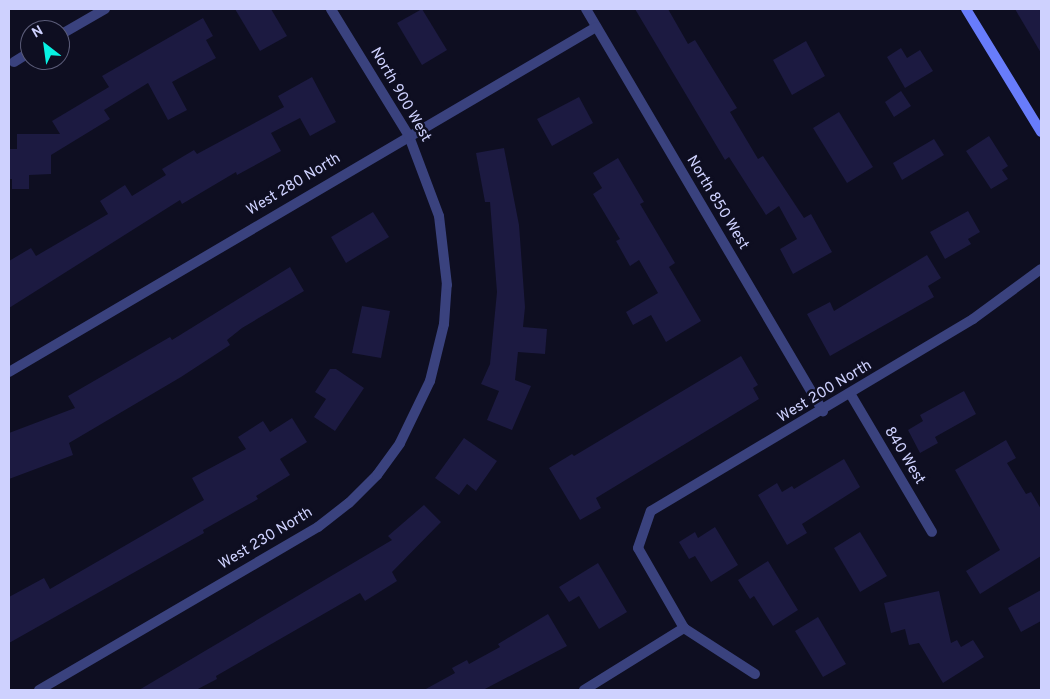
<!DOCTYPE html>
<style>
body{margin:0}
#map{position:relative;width:1050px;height:699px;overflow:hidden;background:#0e0e21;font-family:Overpass,sans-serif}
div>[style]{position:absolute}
.building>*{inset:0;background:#1c1a41}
.street>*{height:10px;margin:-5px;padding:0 5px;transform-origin:5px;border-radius:5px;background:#3a427e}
.secondary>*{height:10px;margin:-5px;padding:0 5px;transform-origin:5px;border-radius:5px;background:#687cfb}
span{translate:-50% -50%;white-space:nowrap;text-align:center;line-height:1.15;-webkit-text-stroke:5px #0e0e21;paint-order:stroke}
.street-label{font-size:15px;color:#ced1fe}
.frame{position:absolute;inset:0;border:10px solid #ced1fe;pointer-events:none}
.north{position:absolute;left:20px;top:20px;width:50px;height:50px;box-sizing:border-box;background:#0e0e21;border:1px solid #5b5c79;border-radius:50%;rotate:330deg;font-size:14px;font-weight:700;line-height:20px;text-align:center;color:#ced1fe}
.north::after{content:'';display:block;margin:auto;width:18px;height:22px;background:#07f2e3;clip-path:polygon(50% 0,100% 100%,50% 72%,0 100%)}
</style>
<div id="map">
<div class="building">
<div style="clip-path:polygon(235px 9px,271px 9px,287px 36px,260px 51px)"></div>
<div style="clip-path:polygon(422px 9px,447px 50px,422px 65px,397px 23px)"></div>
<div style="clip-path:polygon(635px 9px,668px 9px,688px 44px,695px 40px,737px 108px,730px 112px,758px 159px,763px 156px,804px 218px,811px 214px,832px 252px,793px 274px,780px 249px,797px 239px,779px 206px,766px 215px,729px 157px,725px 160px)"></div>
<div style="clip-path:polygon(1015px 9px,1041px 9px,1041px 53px)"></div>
<div style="clip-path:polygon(203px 18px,213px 36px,206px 40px,216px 58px,172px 82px,187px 110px,168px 120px,148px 83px,104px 110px,110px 119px,51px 155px,51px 174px,29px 175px,29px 189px,12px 189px,12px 179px,9px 179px,9px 149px,17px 149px,17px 134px,60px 134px,52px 121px,109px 87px,102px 76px)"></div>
<div style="clip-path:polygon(806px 41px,825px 76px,792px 95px,773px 60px)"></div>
<div style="clip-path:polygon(901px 48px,907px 58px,920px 50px,933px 71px,905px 88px,887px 57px)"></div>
<div style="clip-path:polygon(312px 77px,336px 122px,310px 136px,300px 118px,271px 133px,281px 151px,237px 175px,236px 172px,182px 204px,180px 200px,9px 308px,9px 261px,31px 248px,36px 256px,108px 214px,100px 201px,125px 185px,132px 196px,166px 175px,162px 169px,194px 150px,197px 154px,284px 107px,278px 96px)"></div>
<div style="clip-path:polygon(901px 91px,911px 106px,894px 117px,885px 102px)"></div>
<div style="clip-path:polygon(579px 97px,593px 123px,552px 146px,537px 119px)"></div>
<div style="clip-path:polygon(839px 112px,873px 167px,847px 183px,813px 128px)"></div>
<div style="clip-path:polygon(989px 136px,1008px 166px,1002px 170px,1008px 179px,991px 189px,966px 151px)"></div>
<div style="clip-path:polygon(934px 139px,944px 155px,902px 180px,893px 163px)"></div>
<div style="clip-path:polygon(504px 148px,519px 225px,525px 307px,523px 327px,547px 329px,545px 354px,518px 352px,515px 380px,531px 386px,512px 430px,487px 420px,499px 391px,481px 384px,490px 364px,497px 292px,490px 202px,485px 202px,476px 153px)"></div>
<div style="clip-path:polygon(618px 158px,644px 202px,640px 204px,675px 263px,669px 267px,701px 321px,666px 342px,651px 315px,633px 325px,626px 312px,658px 293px,639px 260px,630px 266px,616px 241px,620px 239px,593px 194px,602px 188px,593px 173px)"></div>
<div style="clip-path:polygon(968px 211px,980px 232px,968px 239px,971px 244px,945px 259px,930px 232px)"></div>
<div style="clip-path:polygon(373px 212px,389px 237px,346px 263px,331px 237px)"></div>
<div style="clip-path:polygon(927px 255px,941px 278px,928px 286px,934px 297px,830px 356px,807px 314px,830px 302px,834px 311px)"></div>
<div style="clip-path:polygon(290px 267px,304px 291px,242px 328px,227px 340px,230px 345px,181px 377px,69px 443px,73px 455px,9px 479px,9px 433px,75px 408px,68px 396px,170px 337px,172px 340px)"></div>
<div style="clip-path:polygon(362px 306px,390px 311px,381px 358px,352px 353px)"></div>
<div style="clip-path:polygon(741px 356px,758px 385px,753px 388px,759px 399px,596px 498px,601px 508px,580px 520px,549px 468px,572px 454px,574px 456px)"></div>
<div style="clip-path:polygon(330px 369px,336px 369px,364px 388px,335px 431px,314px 417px,326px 399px,315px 392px)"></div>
<div style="clip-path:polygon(964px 391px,976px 414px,935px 437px,938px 443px,920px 453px,908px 430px,923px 421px,920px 415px)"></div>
<div style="clip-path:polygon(292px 418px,307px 442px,280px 459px,290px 475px,256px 496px,258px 499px,203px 530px,204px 533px,9px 643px,9px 597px,44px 578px,50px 589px,204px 500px,192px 478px,246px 449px,238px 437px,263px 421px,270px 432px)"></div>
<div style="clip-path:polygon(464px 438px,497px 461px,476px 491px,467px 484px,459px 495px,435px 478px)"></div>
<div style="clip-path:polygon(1006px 440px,1016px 458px,1007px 463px,1026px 494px,1031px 492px,1041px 509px,1041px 556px,980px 594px,966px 571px,1000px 550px,955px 470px)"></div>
<div style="clip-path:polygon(844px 459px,860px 487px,802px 524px,807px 533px,787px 545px,758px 495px,777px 483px,782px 492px,792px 486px,794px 489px)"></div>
<div style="clip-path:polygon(424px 505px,441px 522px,392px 572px,397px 581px,365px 601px,360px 593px,216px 676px,217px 679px,196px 690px,139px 690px,392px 540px,388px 536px)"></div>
<div style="clip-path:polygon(715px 527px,738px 565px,711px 582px,695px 556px,689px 559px,679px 542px,695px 532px,698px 538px)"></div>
<div style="clip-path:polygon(860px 532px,887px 576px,860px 592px,834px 548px)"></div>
<div style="clip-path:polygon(768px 561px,798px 610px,773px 626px,754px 596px,750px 599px,738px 580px)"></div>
<div style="clip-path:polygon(598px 563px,627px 612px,599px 629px,579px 596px,569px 602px,559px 587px)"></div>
<div style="clip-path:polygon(1041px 590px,1041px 621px,1021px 632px,1008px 608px)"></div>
<div style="clip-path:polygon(939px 591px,951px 643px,957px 640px,961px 647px,973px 640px,984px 657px,943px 683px,919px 643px,909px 645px,905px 629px,891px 633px,884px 603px)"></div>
<div style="clip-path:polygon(548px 614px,567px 646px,483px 690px,424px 690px,455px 673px,452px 668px,467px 660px,469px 664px,500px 647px,498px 644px)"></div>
<div style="clip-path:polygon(818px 617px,846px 664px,823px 677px,795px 631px)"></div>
</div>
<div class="street">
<div style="left:586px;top:9px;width:467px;rotate:59.5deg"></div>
<div style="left:60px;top:35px;width:52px;rotate:-30deg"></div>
<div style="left:14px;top:62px;width:19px;rotate:-32deg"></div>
<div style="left:9px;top:372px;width:681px;rotate:-30.44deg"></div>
<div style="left:851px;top:395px;width:159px;rotate:59.4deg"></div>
<div style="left:755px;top:674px;width:85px;rotate:-147.1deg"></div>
<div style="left:684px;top:628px;width:92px;rotate:-119.9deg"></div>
<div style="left:638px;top:548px;width:39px;rotate:-71deg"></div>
<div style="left:651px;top:511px;width:375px;rotate:-30.8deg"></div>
<div style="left:973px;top:319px;width:84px;rotate:-36.3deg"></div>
<div style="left:39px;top:690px;width:323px;rotate:-30.3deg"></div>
<div style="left:318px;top:527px;width:39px;rotate:-38deg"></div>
<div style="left:349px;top:503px;width:40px;rotate:-45deg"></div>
<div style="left:377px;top:475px;width:39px;rotate:-54deg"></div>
<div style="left:400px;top:443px;width:69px;rotate:-64.2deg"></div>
<div style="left:430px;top:381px;width:59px;rotate:-76.2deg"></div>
<div style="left:444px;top:324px;width:39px;rotate:-86deg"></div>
<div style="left:447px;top:285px;width:69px;rotate:-96.6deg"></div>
<div style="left:439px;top:216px;width:85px;rotate:-110.6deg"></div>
<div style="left:409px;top:136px;width:149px;rotate:-121.6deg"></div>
<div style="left:584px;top:690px;width:118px;rotate:-31.8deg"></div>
</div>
<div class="secondary">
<div style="left:966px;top:9px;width:144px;rotate:58.6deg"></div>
</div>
<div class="street-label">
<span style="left:400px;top:95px;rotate:60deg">North 900 West</span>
<span style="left:294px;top:185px;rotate:-31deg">West 280 North</span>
<span style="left:717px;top:203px;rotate:59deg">North 850 West</span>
<span style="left:825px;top:392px;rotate:-31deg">West 200 North</span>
<span style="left:904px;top:456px;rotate:59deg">840 West</span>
<span style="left:266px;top:539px;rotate:-31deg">West 230 North</span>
</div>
<div class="frame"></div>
<div class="north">N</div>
</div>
